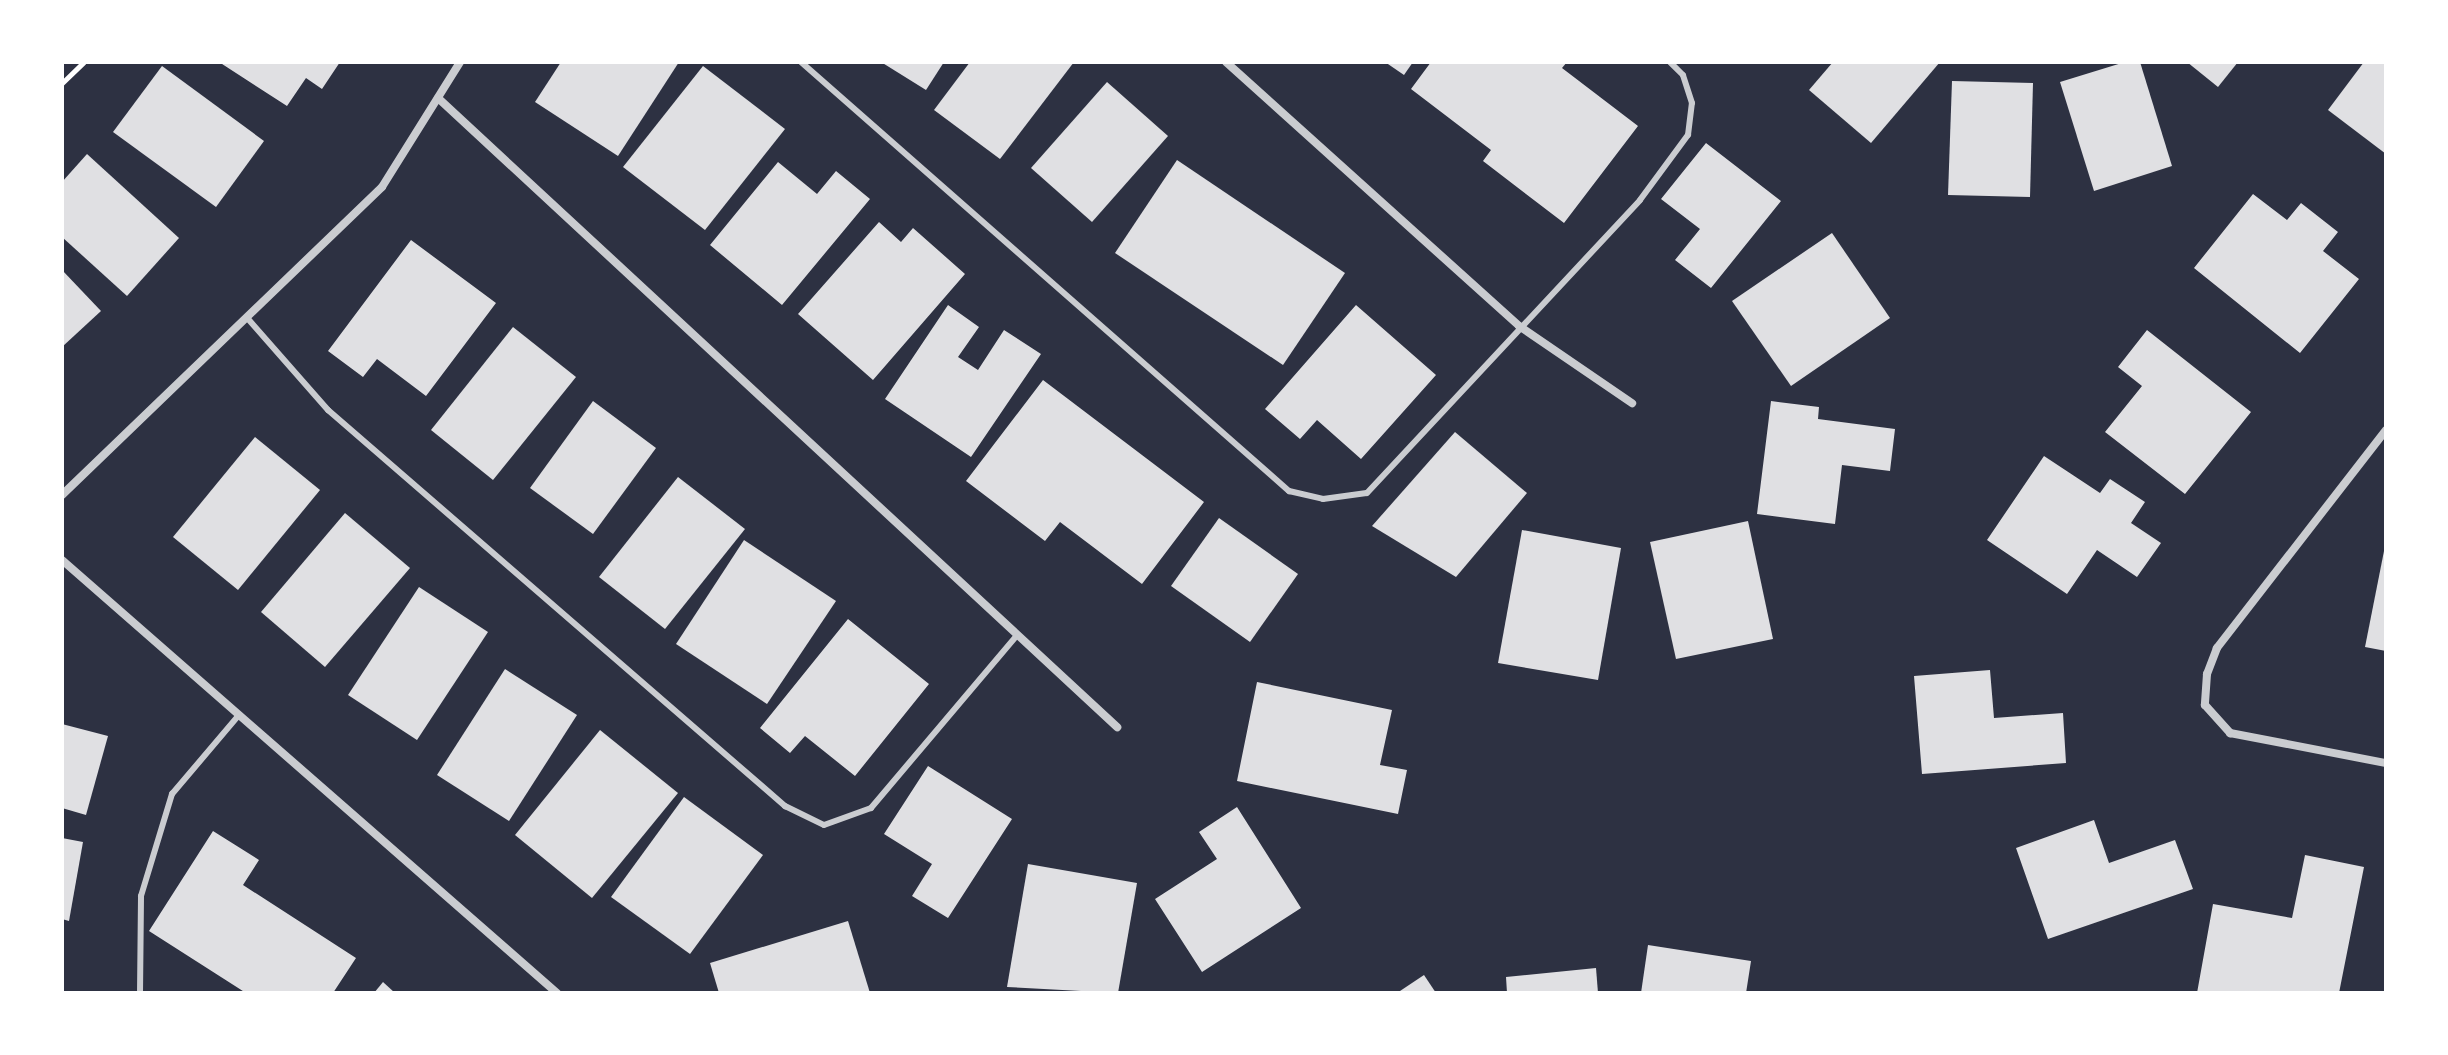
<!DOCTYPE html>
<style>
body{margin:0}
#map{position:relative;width:2448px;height:1055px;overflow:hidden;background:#2d3142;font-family:Spectral,serif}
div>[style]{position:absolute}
.building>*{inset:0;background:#e0e0e3}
.path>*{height:5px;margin:-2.5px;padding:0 2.5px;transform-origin:2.5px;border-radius:2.5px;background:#fff}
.service>*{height:6px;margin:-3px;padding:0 3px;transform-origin:3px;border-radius:3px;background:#caccd0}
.minor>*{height:8px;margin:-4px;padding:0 4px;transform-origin:4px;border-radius:4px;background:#caccd0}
span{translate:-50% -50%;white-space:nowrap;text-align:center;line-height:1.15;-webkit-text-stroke:7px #fff;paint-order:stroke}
.frame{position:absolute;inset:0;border:64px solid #fff;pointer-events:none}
</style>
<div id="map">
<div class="building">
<div style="clip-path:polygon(219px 62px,340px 62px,322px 89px,306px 78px,287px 106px)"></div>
<div style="clip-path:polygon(561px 62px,679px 62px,618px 156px,535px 102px)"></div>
<div style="clip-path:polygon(881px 62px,944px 62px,926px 90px)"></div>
<div style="clip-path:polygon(970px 62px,1074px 62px,1000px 159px,934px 110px)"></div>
<div style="clip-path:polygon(1385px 62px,1413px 62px,1404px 75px)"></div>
<div style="clip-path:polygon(1431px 62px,1567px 62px,1562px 68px,1638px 126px,1564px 223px,1483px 161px,1491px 150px,1411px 89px)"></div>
<div style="clip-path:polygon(1833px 62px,1940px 62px,1871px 143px,1809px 90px)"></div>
<div style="clip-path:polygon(2125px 62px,2140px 62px,2172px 166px,2094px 191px,2060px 82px)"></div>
<div style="clip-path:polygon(2187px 62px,2238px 62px,2218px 87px)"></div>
<div style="clip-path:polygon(2364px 62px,2386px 62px,2386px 154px,2328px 110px)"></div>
<div style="clip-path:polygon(162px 66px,264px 141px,216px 207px,113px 132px)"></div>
<div style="clip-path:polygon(703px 66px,785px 129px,705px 230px,623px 167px)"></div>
<div style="clip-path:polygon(1952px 81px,2033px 83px,2030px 197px,1948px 195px)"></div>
<div style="clip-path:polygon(1107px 82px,1168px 136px,1092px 222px,1031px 168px)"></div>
<div style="clip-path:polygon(1706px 143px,1781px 201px,1711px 288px,1675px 260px,1700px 229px,1661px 199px)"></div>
<div style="clip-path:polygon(87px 154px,179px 238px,127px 296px,62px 237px,62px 182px)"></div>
<div style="clip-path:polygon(1177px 160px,1345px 273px,1283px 365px,1115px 253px)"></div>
<div style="clip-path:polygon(778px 162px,817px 194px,836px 171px,870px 199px,782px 305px,710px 245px)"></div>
<div style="clip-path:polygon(2253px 194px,2287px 220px,2301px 203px,2338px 232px,2323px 251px,2359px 279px,2300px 353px,2194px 268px)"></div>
<div style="clip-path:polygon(879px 222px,901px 242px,913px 228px,965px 274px,873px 380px,798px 314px)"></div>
<div style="clip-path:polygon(1832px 233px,1890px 318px,1791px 386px,1732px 301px)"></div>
<div style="clip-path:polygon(411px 240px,496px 303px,426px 396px,377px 359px,363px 377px,328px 351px)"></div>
<div style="clip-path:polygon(62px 270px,101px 311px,62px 347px)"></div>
<div style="clip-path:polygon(948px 305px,979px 327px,958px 357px,978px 370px,1004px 330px,1041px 354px,971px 457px,885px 399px)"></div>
<div style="clip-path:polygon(1356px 305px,1436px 375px,1361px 459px,1317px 420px,1300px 439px,1265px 409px)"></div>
<div style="clip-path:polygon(513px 327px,576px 377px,493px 480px,431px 430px)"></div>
<div style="clip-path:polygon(2147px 330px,2251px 412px,2185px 494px,2105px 432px,2142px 386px,2118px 367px)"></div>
<div style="clip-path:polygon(1043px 380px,1204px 502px,1142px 584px,1060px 522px,1045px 541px,966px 481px)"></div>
<div style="clip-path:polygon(593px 401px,656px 448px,593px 534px,530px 488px)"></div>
<div style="clip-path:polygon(1771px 401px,1819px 407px,1818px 419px,1895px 429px,1890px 471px,1842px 465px,1835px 524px,1757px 514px)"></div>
<div style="clip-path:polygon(1455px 432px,1527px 493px,1456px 577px,1372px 526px)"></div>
<div style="clip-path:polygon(255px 437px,320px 490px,238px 590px,173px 537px)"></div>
<div style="clip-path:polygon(2044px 456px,2100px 493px,2110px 479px,2145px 502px,2131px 523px,2161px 543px,2137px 577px,2097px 550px,2067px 594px,1987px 540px)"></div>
<div style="clip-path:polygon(678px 477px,745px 529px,665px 629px,599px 577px)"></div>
<div style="clip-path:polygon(345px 513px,410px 568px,325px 667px,261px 612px)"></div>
<div style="clip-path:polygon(1219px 518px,1298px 574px,1250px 642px,1171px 586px)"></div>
<div style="clip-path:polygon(1748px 521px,1773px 639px,1676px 659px,1650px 542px)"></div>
<div style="clip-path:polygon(1522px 530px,1621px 548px,1598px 680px,1498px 663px)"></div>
<div style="clip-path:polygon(744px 540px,836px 601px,767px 704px,676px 644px)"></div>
<div style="clip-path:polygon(2385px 546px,2386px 546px,2386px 651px,2365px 647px)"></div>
<div style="clip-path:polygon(419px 587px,488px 632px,417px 740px,348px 695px)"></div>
<div style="clip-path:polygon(848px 619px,929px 684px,855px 776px,805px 736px,790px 753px,760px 728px)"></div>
<div style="clip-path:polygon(505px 669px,577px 715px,509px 821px,437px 775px)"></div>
<div style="clip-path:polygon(1990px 670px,1994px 718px,2063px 713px,2066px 763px,1922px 774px,1914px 676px)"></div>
<div style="clip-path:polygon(1257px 682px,1392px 710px,1380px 765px,1407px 770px,1398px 814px,1237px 781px)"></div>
<div style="clip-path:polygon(62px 724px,108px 736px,86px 815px,62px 808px)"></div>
<div style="clip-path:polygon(600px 730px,678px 793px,592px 898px,515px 835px)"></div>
<div style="clip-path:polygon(928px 766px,1012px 819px,948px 918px,912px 896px,932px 864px,884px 834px)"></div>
<div style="clip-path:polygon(684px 797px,763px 855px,690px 954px,611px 897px)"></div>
<div style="clip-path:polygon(1237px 807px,1301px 908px,1202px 972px,1155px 899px,1217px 859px,1199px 832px)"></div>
<div style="clip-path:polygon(2094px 820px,2109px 863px,2175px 840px,2193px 889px,2048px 939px,2016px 848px)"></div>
<div style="clip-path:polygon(213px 831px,259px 860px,243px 885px,356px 958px,333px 993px,246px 993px,149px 931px)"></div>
<div style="clip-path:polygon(62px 838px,83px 842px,69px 921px,62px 919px)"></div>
<div style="clip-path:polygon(2305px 855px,2364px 867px,2339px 993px,2197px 993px,2213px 904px,2292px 918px)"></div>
<div style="clip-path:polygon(1028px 864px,1137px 883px,1118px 993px,1007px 987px)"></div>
<div style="clip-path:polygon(848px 921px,870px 993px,719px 993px,710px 963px)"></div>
<div style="clip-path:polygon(1648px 945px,1751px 961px,1746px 993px,1641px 993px)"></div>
<div style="clip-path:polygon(1596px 968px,1598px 993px,1507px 993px,1506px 977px)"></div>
<div style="clip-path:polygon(1424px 975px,1436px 993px,1397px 993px)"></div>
<div style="clip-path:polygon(383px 982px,395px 993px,374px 993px)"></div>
</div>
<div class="path">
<div style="left:62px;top:83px;width:30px;rotate:-44deg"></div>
</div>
<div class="service">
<div style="left:801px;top:62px;width:650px;rotate:41.32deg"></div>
<div style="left:1289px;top:491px;width:35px;rotate:13deg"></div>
<div style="left:1323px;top:499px;width:44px;rotate:-7.8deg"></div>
<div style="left:1367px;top:493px;width:400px;rotate:-47deg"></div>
<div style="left:1640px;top:200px;width:81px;rotate:-53.6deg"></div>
<div style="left:1688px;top:135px;width:32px;rotate:-83deg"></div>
<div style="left:1692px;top:103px;width:29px;rotate:-108deg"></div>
<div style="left:1683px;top:75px;width:18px;rotate:-135deg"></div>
<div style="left:249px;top:320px;width:120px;rotate:48.7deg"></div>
<div style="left:328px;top:410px;width:605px;rotate:40.91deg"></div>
<div style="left:785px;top:806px;width:43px;rotate:26deg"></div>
<div style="left:824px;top:825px;width:50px;rotate:-19.9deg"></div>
<div style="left:871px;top:808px;width:226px;rotate:-49.8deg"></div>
<div style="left:140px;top:993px;width:97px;rotate:-89.4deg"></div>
<div style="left:141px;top:896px;width:107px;rotate:-73.1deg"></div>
<div style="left:172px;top:794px;width:104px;rotate:-49.7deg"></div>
</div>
<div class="minor">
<div style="left:1226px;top:62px;width:394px;rotate:42deg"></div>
<div style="left:1519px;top:326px;width:137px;rotate:34.3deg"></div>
<div style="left:438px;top:98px;width:926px;rotate:42.81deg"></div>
<div style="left:2386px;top:430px;width:276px;rotate:127.8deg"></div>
<div style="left:2217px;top:648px;width:28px;rotate:111deg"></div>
<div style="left:2207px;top:674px;width:31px;rotate:94deg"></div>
<div style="left:2205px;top:705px;width:38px;rotate:48deg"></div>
<div style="left:2230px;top:733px;width:159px;rotate:10.9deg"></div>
<div style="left:62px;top:495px;width:444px;rotate:-43.9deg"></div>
<div style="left:382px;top:187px;width:147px;rotate:-58deg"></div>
<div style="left:62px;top:560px;width:658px;rotate:41.18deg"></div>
</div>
<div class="frame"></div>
</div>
